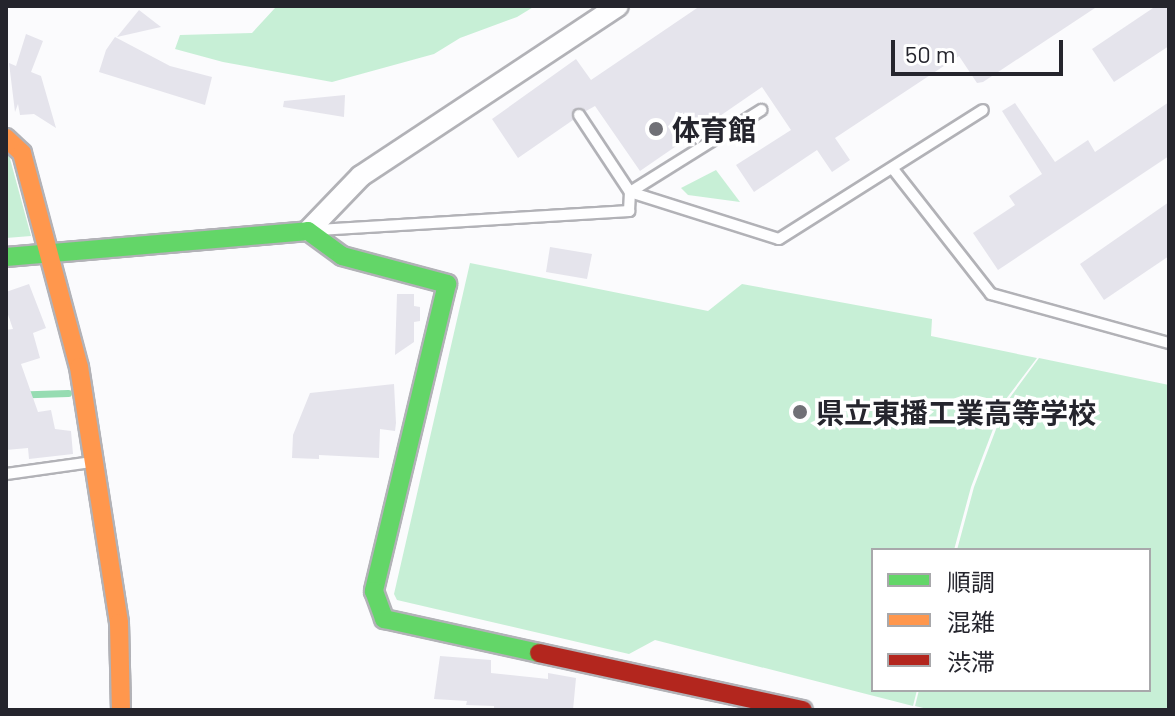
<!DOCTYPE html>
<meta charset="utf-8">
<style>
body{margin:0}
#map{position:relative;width:1175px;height:716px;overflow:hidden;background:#fbfbfd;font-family:Barlow,"Noto Sans JP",sans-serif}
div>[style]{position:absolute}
.green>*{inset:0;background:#c7efd6}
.stream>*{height:7px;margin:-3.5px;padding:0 3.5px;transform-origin:3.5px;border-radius:3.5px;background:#96dcb2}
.building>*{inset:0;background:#e5e4ec}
.roads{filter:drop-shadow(2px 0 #b2b2b7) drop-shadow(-2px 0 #b2b2b7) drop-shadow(0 2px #b2b2b7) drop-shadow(0 -2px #b2b2b7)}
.lane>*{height:10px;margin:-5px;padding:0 5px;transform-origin:5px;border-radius:5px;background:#fefeff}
.street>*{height:20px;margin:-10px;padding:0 10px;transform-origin:10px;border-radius:10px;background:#fefeff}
.fast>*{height:18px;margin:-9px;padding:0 9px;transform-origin:9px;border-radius:9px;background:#63d668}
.slow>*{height:18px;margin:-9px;padding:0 9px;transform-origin:9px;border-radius:9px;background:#ff974d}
.jam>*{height:18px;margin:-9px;padding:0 9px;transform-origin:9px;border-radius:9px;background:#b3261e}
.dots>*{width:22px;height:22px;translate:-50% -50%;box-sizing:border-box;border:4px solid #fff;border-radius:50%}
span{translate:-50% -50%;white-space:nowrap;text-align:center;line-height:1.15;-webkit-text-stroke:7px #fff;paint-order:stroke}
.poi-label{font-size:28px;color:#25252d;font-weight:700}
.left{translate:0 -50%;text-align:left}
.frame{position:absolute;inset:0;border:8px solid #25252d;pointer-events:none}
.legend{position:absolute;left:871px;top:548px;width:280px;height:144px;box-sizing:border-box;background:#fff;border:2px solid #a8a8ab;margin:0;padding:10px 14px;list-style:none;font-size:24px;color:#25252d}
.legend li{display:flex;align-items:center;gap:16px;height:40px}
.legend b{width:40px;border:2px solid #a8a8ab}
.scale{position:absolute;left:891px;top:40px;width:172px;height:36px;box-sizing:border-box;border:4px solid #25252d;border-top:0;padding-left:10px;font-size:24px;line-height:28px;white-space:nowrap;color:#25252d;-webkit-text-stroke:6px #fff;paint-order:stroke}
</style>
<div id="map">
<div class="green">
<div style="clip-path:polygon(287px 6px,535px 6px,517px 17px,460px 38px,434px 54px,332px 82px,223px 62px,175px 49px,180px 35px,252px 33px,275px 8px)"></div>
<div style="clip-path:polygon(6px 144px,31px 236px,6px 238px)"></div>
<div style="clip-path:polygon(716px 170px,740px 202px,688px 195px,681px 188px)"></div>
<div style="clip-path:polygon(470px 263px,708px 311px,742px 284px,932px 319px,931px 336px,1037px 358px,1003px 403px,971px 487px,954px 550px,873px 550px,873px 690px,917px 690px,913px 706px,655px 640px,629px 654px,397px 600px,394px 594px)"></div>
<div style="clip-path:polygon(1039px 358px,1169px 385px,1169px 710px,932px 710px,915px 706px,919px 690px,1149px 690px,1149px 550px,957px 550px,974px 487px,1006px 403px)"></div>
</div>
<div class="stream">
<div style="left:6px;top:395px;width:62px;rotate:-1.8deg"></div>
</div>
<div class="building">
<div style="clip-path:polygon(700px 6px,1098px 6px,983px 82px,977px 83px,959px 56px,835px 138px,850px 160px,832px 172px,817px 150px,754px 192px,736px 165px,791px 130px,762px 87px,640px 171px,595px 106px,586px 111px,582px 108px,574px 109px,573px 120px,518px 158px,492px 119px,576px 59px,591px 80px)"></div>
<div style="clip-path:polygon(1156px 6px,1169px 6px,1169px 46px,1114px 82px,1092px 49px)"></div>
<div style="clip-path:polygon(139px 10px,161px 27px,117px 37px)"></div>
<div style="clip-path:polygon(26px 34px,43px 41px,31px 72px,41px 76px,56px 128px,34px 114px,20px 115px,18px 104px,15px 112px,9px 63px,16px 66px)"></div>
<div style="clip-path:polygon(115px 37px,170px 66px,212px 77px,205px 105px,99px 72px,106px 50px)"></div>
<div style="clip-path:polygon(345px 95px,344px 117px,283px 107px,284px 101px)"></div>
<div style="clip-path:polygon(1169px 102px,1169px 156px,998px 270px,973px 233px,1015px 205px,1009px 196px,1042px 174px,1002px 111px,1015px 103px,1055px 162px,1088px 140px,1095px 152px)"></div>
<div style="clip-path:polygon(1169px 202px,1169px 256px,1104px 300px,1080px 264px)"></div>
<div style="clip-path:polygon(550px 247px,592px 254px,587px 279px,546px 272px)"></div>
<div style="clip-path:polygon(29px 284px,46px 328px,33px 333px,40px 358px,21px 364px,38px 412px,51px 410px,55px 429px,71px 431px,73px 454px,29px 459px,28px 448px,6px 450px,6px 330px,13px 329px,6px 309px,6px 292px)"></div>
<div style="clip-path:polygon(397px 294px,414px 294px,414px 306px,420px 307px,420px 321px,414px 322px,414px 342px,395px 355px)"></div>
<div style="clip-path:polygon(394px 384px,396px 423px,395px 431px,380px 429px,379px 458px,319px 455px,319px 459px,292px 458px,293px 435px,310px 393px)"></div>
<div style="clip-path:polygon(440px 656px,491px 660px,491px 673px,548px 679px,548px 673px,576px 678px,573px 710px,494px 710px,494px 706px,466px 705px,467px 701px,434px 699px)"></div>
</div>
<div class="roads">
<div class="lane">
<div style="left:579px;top:115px;width:92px;rotate:56.5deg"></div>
<div style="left:630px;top:192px;width:156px;rotate:17.5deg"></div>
<div style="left:779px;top:239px;width:241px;rotate:-32.3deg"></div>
<div style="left:893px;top:169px;width:159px;rotate:51.9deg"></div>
<div style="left:991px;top:294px;width:185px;rotate:15.4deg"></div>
<div style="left:318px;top:230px;width:312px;rotate:-3.5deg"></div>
<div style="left:629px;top:211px;width:19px;rotate:-87deg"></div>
<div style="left:630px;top:192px;width:155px;rotate:-32deg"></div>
<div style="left:6px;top:474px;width:86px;rotate:-8deg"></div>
</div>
<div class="street">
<div style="left:308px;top:231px;width:76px;rotate:-46.1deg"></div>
<div style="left:361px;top:176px;width:308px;rotate:-33.5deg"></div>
</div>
<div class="fast">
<div style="left:6px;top:257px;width:303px;rotate:-4.9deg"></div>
<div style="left:308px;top:231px;width:42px;rotate:36.3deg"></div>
<div style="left:342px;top:256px;width:109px;rotate:14.9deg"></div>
<div style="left:447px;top:284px;width:316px;rotate:103.4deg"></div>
<div style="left:374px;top:591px;width:30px;rotate:70deg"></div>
<div style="left:384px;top:619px;width:159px;rotate:12.4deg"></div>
</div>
<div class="slow">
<div style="left:6px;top:138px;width:22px;rotate:43deg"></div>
<div style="left:22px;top:153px;width:221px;rotate:75.1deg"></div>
<div style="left:79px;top:367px;width:259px;rotate:81.1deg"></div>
<div style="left:119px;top:623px;width:87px;rotate:88.7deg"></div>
</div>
<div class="jam">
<div style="left:539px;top:653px;width:270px;rotate:12.2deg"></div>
</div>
</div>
<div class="dots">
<div style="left:656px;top:129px;background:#707076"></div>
<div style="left:800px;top:412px;background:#707076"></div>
</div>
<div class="poi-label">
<span class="left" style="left:672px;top:129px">体育館</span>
<span class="left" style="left:816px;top:412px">県立東播工業高等学校</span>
</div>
<div class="frame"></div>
<ul class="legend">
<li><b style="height:10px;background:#63d668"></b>順調</li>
<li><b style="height:10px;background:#ff974d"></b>混雑</li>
<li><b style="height:10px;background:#b3261e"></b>渋滞</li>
</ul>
<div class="scale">50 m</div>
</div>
